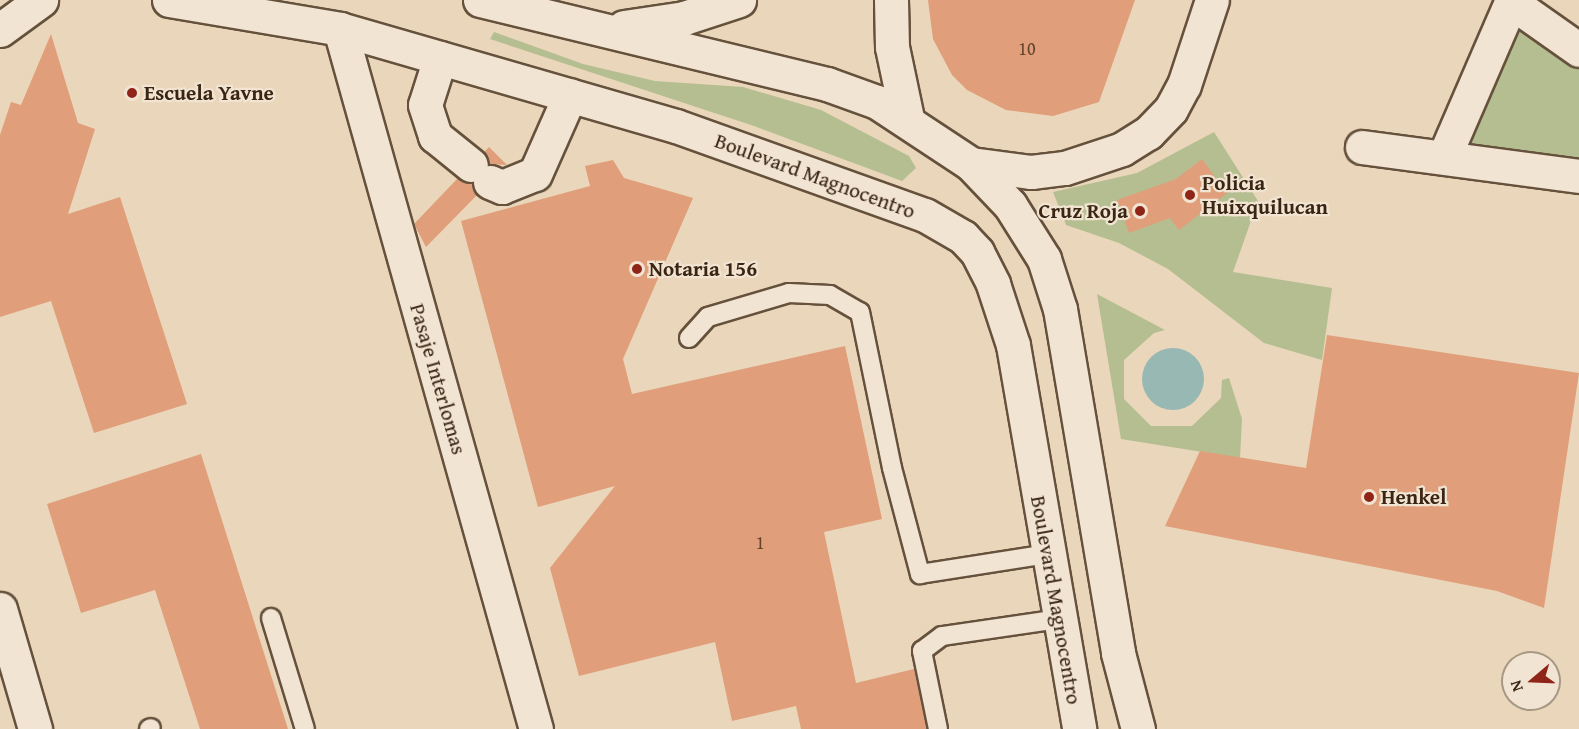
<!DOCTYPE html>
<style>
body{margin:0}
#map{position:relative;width:1579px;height:729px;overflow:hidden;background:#ead6ba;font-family:"Gentium Book Plus",serif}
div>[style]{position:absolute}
.green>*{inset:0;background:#b5be91}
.water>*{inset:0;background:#98b9b3}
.round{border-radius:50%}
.building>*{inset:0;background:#e09e7a}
.roads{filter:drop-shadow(2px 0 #65513c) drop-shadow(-2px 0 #65513c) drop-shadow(0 2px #65513c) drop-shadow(0 -2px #65513c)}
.lane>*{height:18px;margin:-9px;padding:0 9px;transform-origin:9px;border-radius:9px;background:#f1e4d2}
.street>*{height:33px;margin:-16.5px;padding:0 16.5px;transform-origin:16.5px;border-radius:16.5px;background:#f1e4d2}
.secondary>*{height:33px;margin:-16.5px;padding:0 16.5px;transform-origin:16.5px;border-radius:16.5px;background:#f1e4d2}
.dots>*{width:16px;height:16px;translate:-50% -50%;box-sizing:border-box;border:3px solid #f1e4d2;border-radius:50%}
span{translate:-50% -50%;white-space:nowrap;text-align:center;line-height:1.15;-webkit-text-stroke:4.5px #f1e4d2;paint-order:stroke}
.number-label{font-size:18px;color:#63432c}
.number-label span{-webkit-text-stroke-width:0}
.poi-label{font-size:21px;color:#392512;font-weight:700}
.left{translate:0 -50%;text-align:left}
.right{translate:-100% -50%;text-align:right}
.street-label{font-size:21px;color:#392512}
.north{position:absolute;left:1501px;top:651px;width:60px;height:60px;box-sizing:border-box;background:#f1e4d2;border:2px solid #a79885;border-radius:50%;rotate:251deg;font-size:16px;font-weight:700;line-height:24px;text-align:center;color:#392512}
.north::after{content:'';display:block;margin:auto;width:21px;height:27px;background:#8f2418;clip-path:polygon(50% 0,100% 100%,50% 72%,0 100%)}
</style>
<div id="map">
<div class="green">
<div style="clip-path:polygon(1511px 3px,1579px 51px,1579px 176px,1444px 156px)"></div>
<div style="clip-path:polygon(494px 32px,583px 64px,655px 81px,743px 87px,821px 110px,909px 156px,916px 168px,902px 181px,754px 126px,490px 39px)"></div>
<div style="clip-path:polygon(1214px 132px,1258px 201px,1233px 272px,1332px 288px,1322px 360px,1264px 343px,1168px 269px,1119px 243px,1066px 225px,1053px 192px,1137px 173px)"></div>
<div style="clip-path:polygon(1097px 294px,1165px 330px,1154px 333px,1124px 360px,1124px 399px,1151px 426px,1192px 426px,1221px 398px,1222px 380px,1229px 378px,1242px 419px,1240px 458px,1121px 439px)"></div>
</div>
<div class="water">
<div class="round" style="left:1142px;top:348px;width:62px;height:62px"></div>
</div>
<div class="building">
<div style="clip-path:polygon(928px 0,1135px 0,1099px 102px,1053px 116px,1006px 110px,967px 90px,952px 75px,933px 39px)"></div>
<div style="clip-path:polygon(51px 34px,78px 123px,95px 129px,68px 214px,120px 197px,187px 404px,94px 433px,51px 301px,0 317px,0 135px,11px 102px,21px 105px)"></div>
<div style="clip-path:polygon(489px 147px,507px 165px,506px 165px,489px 164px,484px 152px)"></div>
<div style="clip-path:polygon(1202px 159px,1227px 193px,1179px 230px,1170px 218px,1129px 233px,1117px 200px,1176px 179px)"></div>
<div style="clip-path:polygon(613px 160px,624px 178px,693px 198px,623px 359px,632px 394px,845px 346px,882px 519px,824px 532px,856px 683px,914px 669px,927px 729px,801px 729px,796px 706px,732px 721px,715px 642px,579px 676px,550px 568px,615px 486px,538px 507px,461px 221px,590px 186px,585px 166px)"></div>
<div style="clip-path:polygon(458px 178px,471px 183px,477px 195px,426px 247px,414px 224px)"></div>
<div style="clip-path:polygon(1327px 335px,1579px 373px,1544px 608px,1497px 591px,1165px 526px,1200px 451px,1306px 468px)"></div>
<div style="clip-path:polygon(201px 454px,245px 593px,288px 729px,200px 729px,155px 590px,81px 613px,47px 504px)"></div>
</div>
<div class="roads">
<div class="lane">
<div style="left:689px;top:338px;width:28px;rotate:-48deg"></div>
<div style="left:708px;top:317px;width:84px;rotate:-16.5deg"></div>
<div style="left:789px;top:293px;width:41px;rotate:2.8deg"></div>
<div style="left:830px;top:295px;width:34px;rotate:30deg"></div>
<div style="left:860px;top:312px;width:159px;rotate:78.4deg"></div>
<div style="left:892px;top:468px;width:110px;rotate:75.2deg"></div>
<div style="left:920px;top:574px;width:129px;rotate:-8.9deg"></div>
<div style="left:271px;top:618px;width:116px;rotate:73deg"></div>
<div style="left:149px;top:729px;width:2px;rotate:-27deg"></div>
<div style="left:938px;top:729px;width:80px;rotate:-101.6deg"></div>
<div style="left:922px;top:651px;width:25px;rotate:-37deg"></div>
<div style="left:942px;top:636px;width:117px;rotate:-8.3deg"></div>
</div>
<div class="street">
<div style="left:1511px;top:2px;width:83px;rotate:35.2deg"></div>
<div style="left:340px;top:29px;width:727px;rotate:74.36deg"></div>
<div style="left:440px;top:58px;width:49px;rotate:107.7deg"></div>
<div style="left:425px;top:105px;width:33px;rotate:72deg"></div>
<div style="left:435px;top:136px;width:46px;rotate:38.9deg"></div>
<div style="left:1362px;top:147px;width:219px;rotate:7.6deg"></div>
<div style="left:1444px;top:157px;width:171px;rotate:-66.6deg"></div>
<div style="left:971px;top:164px;width:61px;rotate:7.6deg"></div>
<div style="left:1031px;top:172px;width:34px;rotate:-7deg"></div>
<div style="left:1065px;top:168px;width:60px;rotate:-18.4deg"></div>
<div style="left:1122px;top:149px;width:31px;rotate:-32deg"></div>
<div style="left:1148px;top:133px;width:33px;rotate:-46deg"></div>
<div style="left:1171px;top:109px;width:27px;rotate:-62deg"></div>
<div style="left:1184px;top:85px;width:89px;rotate:-71.8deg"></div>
<div style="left:490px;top:182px;width:13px;rotate:23deg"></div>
<div style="left:502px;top:187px;width:35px;rotate:-22deg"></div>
<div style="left:535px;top:174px;width:86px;rotate:-66.1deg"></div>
</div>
<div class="secondary">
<div style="left:169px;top:0;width:173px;rotate:9.6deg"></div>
<div style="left:340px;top:29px;width:350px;rotate:16.1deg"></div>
<div style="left:676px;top:126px;width:264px;rotate:19.7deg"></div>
<div style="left:925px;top:215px;width:44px;rotate:30.1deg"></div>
<div style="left:963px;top:237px;width:21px;rotate:47deg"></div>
<div style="left:977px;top:252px;width:36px;rotate:63deg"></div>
<div style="left:993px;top:284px;width:64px;rotate:71.8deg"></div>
<div style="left:1013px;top:345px;width:390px;rotate:80.2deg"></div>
<div style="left:480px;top:0;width:357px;rotate:13.6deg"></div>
<div style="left:827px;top:84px;width:53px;rotate:19.8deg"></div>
<div style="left:877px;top:102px;width:113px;rotate:33.4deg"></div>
<div style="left:971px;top:164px;width:57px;rotate:46.4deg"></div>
<div style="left:1010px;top:205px;width:64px;rotate:57.8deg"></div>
<div style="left:1044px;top:259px;width:52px;rotate:72.3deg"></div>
<div style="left:1060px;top:309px;width:349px;rotate:80.4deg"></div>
<div style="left:1118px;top:653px;width:79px;rotate:75.3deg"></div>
<div style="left:891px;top:0;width:47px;rotate:88.8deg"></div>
<div style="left:892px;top:47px;width:73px;rotate:78.1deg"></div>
<div style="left:624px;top:27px;width:61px;rotate:-8.5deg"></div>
<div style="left:684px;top:18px;width:58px;rotate:-18.1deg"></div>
<div style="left:0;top:30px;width:51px;rotate:-36.2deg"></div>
<div style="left:0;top:609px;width:125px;rotate:73.7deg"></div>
</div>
</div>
<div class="dots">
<div style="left:132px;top:93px;background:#8f2418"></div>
<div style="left:1190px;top:195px;background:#8f2418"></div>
<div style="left:1140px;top:211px;background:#8f2418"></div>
<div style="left:637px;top:269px;background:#8f2418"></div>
<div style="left:1369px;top:497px;background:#8f2418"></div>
</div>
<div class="number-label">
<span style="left:1027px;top:49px">10</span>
<span style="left:760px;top:543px">1</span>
</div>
<div class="poi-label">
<span class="left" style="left:144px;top:93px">Escuela Yavne</span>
<span class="left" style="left:1202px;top:195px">Policia<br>Huixquilucan</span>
<span class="right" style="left:1128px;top:211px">Cruz Roja</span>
<span class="left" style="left:649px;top:269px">Notaria 156</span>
<span class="left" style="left:1381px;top:497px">Henkel</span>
</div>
<div class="street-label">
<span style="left:815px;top:176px;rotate:20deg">Boulevard Magnocentro</span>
<span style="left:438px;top:379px;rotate:74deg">Pasaje Interlomas</span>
<span style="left:1056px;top:600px;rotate:80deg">Boulevard Magnocentro</span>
</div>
<div class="north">N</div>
</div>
